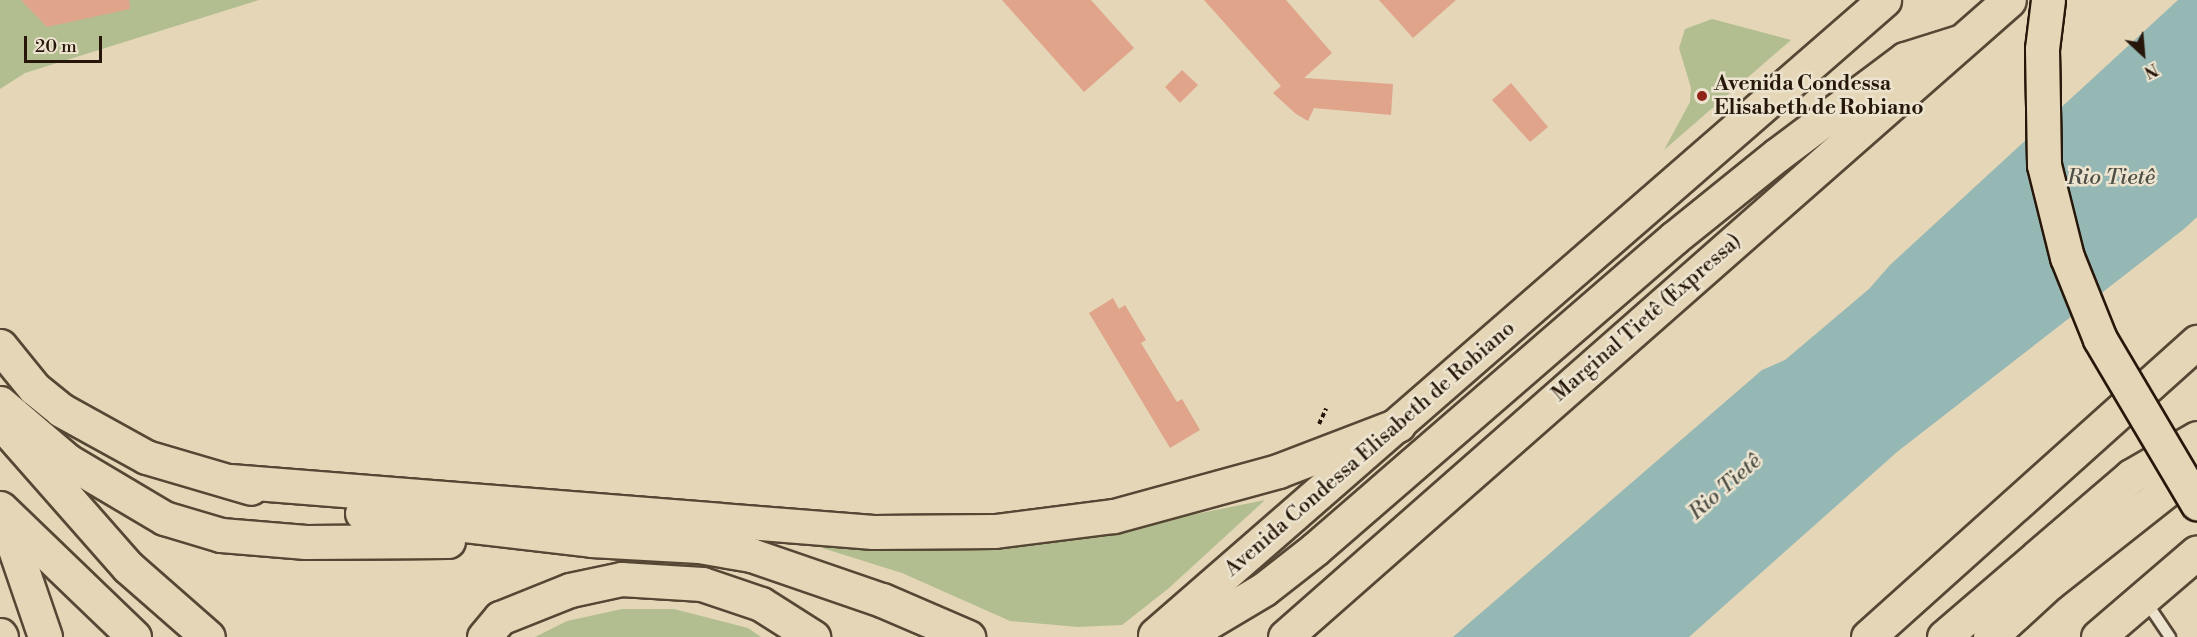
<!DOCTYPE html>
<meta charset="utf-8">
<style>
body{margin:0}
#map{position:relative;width:2197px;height:637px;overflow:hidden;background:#e4d6b7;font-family:"Libre Bodoni",serif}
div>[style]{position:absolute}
.green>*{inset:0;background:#b2be90}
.water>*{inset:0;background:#96b8b4}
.building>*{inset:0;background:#dfa48a}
.path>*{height:4px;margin-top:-2px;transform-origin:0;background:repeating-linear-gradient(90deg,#27170a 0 4.5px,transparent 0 7.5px)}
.roads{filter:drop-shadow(2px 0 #564735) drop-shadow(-2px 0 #564735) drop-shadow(0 2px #564735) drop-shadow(0 -2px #564735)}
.lane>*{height:10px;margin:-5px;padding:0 5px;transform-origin:5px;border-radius:5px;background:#ede4d0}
.highway>*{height:33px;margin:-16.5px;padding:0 16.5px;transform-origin:16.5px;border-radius:16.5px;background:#e4d6b7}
.bridges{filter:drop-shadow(2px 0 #27170a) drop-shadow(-2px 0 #27170a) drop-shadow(0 2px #27170a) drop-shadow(0 -2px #27170a)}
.highway-bridge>*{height:33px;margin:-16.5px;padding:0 16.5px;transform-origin:16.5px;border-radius:16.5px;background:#e4d6b7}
.dots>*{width:16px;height:16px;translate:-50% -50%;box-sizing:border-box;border:3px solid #ede4d0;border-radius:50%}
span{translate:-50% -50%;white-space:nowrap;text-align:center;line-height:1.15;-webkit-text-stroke:5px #ede4d0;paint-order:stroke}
.poi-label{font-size:21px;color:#27170a;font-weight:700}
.left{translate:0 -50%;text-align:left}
.street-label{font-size:21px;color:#27170a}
.water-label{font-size:22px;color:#4e4f46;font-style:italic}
.north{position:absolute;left:2113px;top:24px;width:60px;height:60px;-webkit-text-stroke:4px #ede4d0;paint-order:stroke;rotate:154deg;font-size:16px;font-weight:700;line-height:24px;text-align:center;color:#27170a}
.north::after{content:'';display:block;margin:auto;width:21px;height:27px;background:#27170a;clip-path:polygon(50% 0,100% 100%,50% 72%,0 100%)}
.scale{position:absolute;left:24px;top:36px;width:78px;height:27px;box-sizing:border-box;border:3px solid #27170a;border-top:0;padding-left:8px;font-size:18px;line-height:21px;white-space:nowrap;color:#27170a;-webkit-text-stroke:4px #ede4d0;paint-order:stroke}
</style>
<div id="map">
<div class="green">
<div style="clip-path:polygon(0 0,259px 0,25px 73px,0 89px)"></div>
<div style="clip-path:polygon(1712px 19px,1791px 40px,1664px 150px,1690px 102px,1691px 88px,1679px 48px,1685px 29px)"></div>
<div style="clip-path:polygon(1265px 500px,1169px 588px,1122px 625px,1078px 627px,1010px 621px,902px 573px,800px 541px,1014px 545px,1078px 538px)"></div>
<div style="clip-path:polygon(622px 609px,674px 609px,748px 628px,761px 637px,535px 637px,567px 621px)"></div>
</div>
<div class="water">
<div style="clip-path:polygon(2178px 0,2197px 0,2197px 217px,2184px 229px,1897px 452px,1689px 637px,1453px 637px,1762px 370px,1785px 360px,1869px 289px,1890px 265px)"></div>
</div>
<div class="building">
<div style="clip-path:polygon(21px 0,129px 0,130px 9px,47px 27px)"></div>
<div style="clip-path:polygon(1002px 0,1091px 0,1134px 48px,1084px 92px)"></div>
<div style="clip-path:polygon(1204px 0,1286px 0,1332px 53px,1304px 78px,1393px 84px,1391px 115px,1314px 108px,1308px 121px,1296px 114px,1273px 93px,1281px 86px)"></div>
<div style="clip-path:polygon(1379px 0,1456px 0,1413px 38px)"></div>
<div style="clip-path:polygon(1182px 70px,1198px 85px,1180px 103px,1165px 87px)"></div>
<div style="clip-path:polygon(1511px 83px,1548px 127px,1530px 142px,1492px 100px)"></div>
<div style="clip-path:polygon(1113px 298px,1119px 309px,1125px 305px,1146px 340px,1141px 343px,1177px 402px,1182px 399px,1200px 430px,1170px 448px,1089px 313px)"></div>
</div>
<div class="path">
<div style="left:1319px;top:424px;width:17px;rotate:-65deg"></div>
</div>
<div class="roads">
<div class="lane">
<div style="left:2145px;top:600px;width:45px;rotate:56deg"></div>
</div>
<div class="highway">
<div style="left:0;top:346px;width:54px;rotate:51deg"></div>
<div style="left:34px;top:388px;width:35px;rotate:39deg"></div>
<div style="left:61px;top:410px;width:97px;rotate:28.9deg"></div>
<div style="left:146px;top:457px;width:109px;rotate:16.4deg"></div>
<div style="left:0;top:403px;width:89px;rotate:40.5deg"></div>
<div style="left:68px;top:461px;width:112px;rotate:30.7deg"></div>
<div style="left:164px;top:518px;width:59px;rotate:16.6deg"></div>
<div style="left:221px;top:535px;width:85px;rotate:4.7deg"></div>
<div style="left:306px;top:542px;width:142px;rotate:-0.4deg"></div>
<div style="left:11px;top:434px;width:177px;rotate:48.7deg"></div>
<div style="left:128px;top:567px;width:106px;rotate:41.2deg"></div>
<div style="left:230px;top:481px;width:645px;rotate:4.53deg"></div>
<div style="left:873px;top:532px;width:122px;rotate:-0.5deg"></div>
<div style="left:995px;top:531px;width:120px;rotate:-7.2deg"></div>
<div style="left:1114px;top:516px;width:170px;rotate:-15.3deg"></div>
<div style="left:1278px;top:471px;width:129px;rotate:-21deg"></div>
<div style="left:0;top:508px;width:186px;rotate:43.9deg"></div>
<div style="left:362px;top:513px;width:231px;rotate:6.7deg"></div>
<div style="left:591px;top:540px;width:108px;rotate:3.2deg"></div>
<div style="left:699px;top:546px;width:53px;rotate:9.8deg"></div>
<div style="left:751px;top:555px;width:139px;rotate:19deg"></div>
<div style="left:882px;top:600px;width:94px;rotate:23.3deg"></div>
<div style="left:3px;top:514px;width:130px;rotate:71.1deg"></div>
<div style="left:0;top:635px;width:2px;rotate:63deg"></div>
<div style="left:1155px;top:635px;width:967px;rotate:-41.06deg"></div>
<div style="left:484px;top:637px;width:25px;rotate:-50deg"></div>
<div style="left:500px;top:618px;width:75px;rotate:-21.8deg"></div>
<div style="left:570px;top:590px;width:52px;rotate:-12.2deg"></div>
<div style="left:621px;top:579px;width:81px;rotate:3.5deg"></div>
<div style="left:702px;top:584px;width:62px;rotate:18.7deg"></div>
<div style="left:761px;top:604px;width:62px;rotate:32.4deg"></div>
<div style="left:1172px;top:637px;width:38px;rotate:-22deg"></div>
<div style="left:1207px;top:623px;width:66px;rotate:-30.8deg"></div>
<div style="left:1264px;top:589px;width:65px;rotate:-38.1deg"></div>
<div style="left:1315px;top:549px;width:475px;rotate:-40.9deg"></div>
<div style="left:1674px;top:238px;width:132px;rotate:-38.9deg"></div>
<div style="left:1777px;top:155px;width:160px;rotate:-36.9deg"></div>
<div style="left:1905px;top:59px;width:60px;rotate:-17.5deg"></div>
<div style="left:1285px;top:637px;width:964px;rotate:-41.34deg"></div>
<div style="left:1868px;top:637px;width:442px;rotate:-41.9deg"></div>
<div style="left:1944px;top:637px;width:247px;rotate:-40.7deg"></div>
<div style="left:2131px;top:476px;width:76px;rotate:-29.9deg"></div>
<div style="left:1990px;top:637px;width:80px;rotate:-42.5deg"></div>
<div style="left:2049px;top:583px;width:189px;rotate:-38.3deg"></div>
<div style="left:2098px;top:637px;width:130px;rotate:-40.6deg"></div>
</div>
</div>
<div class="bridges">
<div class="highway-bridge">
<div style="left:2048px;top:0;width:49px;rotate:97deg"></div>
<div style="left:2042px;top:49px;width:116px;rotate:89deg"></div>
<div style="left:2044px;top:165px;width:95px;rotate:76deg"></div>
<div style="left:2067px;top:257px;width:88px;rotate:68.1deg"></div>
<div style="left:2100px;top:339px;width:191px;rotate:59.4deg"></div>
</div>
</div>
<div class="dots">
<div style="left:1702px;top:96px;background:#8f2418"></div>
</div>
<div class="poi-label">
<span class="left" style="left:1714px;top:96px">Avenida Condessa<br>Elisabeth de Robiano</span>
</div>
<div class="street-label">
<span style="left:1647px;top:318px;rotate:-41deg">Marginal Tietê (Expressa)</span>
<span style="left:1370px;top:449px;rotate:-41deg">Avenida Condessa Elisabeth de Robiano</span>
</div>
<div class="water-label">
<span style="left:2111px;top:178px">Rio Tietê</span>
<span style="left:1725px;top:487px;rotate:-41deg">Rio Tietê</span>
</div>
<div class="north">N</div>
<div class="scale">20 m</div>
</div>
